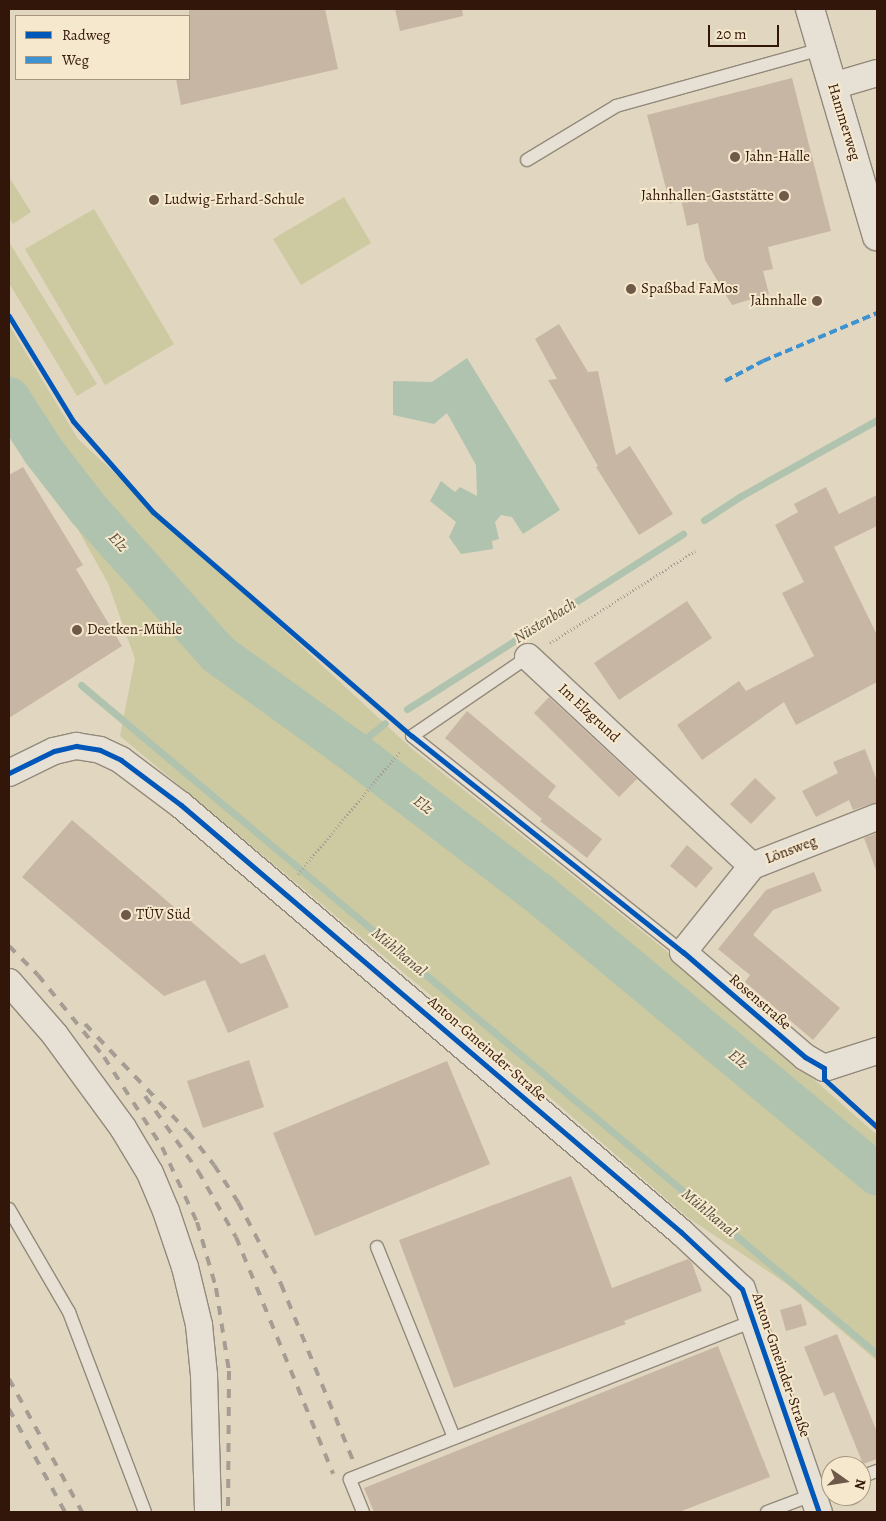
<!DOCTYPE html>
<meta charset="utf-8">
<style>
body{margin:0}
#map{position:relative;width:886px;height:1521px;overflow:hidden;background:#e1d6bf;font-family:Alegreya,serif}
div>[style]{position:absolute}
.green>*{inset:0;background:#cdc9a1}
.water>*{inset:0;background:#b0c3af}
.stream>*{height:7px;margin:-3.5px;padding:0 3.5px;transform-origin:3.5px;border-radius:3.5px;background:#b0c3af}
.river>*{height:42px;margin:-21px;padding:0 21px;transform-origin:21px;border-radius:21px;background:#b0c3af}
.building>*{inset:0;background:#c8b6a5}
.path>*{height:3px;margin-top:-1.5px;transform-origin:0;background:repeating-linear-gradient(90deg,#a59d93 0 1px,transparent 0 3.5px)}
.roads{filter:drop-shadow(1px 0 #93897b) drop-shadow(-1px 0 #93897b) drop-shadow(0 1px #93897b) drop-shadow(0 -1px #93897b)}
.lane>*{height:12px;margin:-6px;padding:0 6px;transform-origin:6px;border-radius:6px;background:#e7e1d5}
.street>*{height:26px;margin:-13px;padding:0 13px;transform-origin:13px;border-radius:13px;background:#e7e1d5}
.secondary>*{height:28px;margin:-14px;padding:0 14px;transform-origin:14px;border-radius:14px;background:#e7e1d5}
.rail>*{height:4px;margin-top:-2px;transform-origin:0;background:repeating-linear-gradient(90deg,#a59d93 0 9px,transparent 0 18px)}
.quiet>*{height:4px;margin-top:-2px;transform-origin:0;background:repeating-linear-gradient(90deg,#3d93d2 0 8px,transparent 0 12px)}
.cycleway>*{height:5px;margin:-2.5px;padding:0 2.5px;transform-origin:2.5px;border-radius:2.5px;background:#0057b8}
.dots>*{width:14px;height:14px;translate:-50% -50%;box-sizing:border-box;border:2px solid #f5e8cc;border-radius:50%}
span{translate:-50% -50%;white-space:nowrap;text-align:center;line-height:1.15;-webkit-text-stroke:4px #f5e8cc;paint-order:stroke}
.street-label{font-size:15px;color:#32160a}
.poi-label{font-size:15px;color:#32160a}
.left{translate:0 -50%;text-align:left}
.right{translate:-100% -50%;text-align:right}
.water-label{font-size:16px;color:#575041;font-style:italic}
.frame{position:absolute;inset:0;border:10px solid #32160a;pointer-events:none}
.legend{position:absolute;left:15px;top:15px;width:175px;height:65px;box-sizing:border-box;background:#f5e8cc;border:1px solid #a7947e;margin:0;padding:6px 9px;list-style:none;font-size:15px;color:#32160a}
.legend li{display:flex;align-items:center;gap:10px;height:25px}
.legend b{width:25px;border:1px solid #a7947e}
.north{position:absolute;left:821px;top:1456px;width:50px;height:50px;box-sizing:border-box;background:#f5e8cc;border:1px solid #a7947e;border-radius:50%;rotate:103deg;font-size:14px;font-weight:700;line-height:20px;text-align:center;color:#32160a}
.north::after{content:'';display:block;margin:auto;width:18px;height:22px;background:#6f5949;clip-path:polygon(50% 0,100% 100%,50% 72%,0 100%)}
.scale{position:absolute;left:708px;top:25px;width:71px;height:22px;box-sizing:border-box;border:2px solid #32160a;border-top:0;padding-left:6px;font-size:15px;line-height:18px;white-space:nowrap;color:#32160a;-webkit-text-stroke:4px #f5e8cc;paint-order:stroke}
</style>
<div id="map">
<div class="green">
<div style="clip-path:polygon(9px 177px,31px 212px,13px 224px,9px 218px)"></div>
<div style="clip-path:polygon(344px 197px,371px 243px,301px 285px,273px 239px)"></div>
<div style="clip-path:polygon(94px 209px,174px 344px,105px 385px,25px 249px)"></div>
<div style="clip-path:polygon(9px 242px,97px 384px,77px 396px,9px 283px)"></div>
<div style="clip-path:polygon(9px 325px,78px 439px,411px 748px,678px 960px,877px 1135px,877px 1361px,787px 1284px,687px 1217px,483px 1039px,120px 736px,135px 659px,108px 583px,68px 512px,9px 435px)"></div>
</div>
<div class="water">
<div style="clip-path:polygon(467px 358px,560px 510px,523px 534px,512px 517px,501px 515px,495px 522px,499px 539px,492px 541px,493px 549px,461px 554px,449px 537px,456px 522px,430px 501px,441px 481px,455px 492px,460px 487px,477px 496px,476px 465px,447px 413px,434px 424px,393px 415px,393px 381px,432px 382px)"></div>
</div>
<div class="stream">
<div style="left:704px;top:520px;width:44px;rotate:-33deg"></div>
<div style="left:741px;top:496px;width:156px;rotate:-29.2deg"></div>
<div style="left:81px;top:685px;width:1040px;rotate:40.05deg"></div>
<div style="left:407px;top:709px;width:327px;rotate:-32.4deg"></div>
<div style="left:351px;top:750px;width:43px;rotate:-38.5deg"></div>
</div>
<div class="river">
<div style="left:9px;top:398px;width:64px;rotate:57.1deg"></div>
<div style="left:44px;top:452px;width:72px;rotate:52.3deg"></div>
<div style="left:88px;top:509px;width:195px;rotate:48.1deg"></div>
<div style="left:218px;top:654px;width:164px;rotate:35.8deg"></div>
<div style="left:351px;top:750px;width:234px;rotate:37.4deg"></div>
<div style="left:537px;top:892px;width:442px;rotate:39.7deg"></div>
</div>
<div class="building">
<div style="clip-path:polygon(189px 9px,325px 9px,338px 69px,181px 105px,176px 79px,189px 79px)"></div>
<div style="clip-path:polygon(395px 9px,462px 9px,463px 16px,400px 31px)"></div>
<div style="clip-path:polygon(792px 78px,831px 231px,768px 247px,773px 269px,763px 271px,769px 294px,732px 305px,705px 260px,698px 223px,687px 226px,681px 199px,670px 204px,647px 115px)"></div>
<div style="clip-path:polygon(559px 324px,588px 372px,598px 371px,616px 455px,630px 446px,673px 514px,639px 535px,596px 467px,598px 466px,548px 380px,557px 379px,535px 339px)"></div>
<div style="clip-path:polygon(23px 467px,83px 565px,76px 569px,122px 646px,9px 718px,9px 475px)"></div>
<div style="clip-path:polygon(826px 487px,839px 514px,877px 495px,877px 526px,834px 547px,877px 635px,877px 682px,796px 725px,784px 702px,702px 760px,677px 725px,739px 681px,746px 691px,814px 656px,782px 593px,804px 582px,775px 525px,798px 512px,794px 504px)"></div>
<div style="clip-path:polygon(687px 601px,712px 638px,619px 700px,594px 663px)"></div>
<div style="clip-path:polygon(549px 697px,637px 779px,619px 797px,534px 713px)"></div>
<div style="clip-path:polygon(467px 711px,556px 786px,548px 797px,602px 839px,587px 858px,540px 821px,542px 819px,445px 738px)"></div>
<div style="clip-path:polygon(865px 749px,877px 781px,877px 802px,853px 810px,849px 800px,816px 817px,802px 791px,838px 773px,833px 762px)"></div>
<div style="clip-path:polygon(755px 778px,776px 798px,751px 824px,730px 804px)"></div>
<div style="clip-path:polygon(72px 820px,241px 964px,265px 954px,289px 1007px,228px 1033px,205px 980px,164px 996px,22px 877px)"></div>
<div style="clip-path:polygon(877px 833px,877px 870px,876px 870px,864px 838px)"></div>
<div style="clip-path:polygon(687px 845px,713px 868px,696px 888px,670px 866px)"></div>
<div style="clip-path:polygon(814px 872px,822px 891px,773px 910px,753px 935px,840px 1008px,813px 1040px,745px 982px,750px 975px,718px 949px,766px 890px)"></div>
<div style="clip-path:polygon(249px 1060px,264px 1107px,203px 1128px,187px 1081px)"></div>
<div style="clip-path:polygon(447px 1061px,490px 1164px,315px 1236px,273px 1133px)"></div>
<div style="clip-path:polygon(571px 1176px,612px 1288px,688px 1259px,692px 1263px,702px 1291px,624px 1321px,626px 1324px,454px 1388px,399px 1240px)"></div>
<div style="clip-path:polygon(801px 1304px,807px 1325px,786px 1331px,780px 1310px)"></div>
<div style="clip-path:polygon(837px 1334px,877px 1432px,877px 1459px,863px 1464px,834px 1392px,824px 1396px,804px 1347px)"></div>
<div style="clip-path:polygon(718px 1346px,770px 1477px,679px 1512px,374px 1512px,364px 1488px)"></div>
</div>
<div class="path">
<div style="left:550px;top:643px;width:172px;rotate:-32.4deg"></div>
<div style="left:298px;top:874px;width:161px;rotate:-50.3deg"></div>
</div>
<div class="roads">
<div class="lane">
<div style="left:527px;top:160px;width:104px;rotate:-31.2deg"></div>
<div style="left:616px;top:106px;width:214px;rotate:-15.5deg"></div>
<div style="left:528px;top:657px;width:140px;rotate:145.7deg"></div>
<div style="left:412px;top:736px;width:347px;rotate:38.6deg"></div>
<div style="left:9px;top:1209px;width:119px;rotate:59.8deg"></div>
<div style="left:69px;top:1312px;width:214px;rotate:69.2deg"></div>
<div style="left:377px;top:1247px;width:206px;rotate:68deg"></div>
<div style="left:861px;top:1477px;width:17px;rotate:-21deg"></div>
<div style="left:363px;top:1512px;width:35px;rotate:-112deg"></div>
<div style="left:350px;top:1479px;width:433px;rotate:-21.4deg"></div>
<div style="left:767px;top:1512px;width:68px;rotate:-20.6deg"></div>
</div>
<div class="street">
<div style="left:833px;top:86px;width:46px;rotate:-16.5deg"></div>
<div style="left:528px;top:657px;width:306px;rotate:43deg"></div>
<div style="left:9px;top:773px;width:50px;rotate:-26.1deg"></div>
<div style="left:54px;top:751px;width:23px;rotate:-13deg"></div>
<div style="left:76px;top:746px;width:24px;rotate:9deg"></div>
<div style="left:100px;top:750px;width:23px;rotate:25deg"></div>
<div style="left:121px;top:760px;width:75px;rotate:36.9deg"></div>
<div style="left:181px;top:805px;width:658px;rotate:40.5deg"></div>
<div style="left:681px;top:1232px;width:83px;rotate:43.1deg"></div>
<div style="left:742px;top:1289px;width:236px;rotate:71deg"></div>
<div style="left:877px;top:817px;width:134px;rotate:158.6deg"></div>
<div style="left:752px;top:866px;width:110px;rotate:128.7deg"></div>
<div style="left:683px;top:952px;width:161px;rotate:40.7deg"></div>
<div style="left:805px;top:1057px;width:22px;rotate:30deg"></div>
<div style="left:824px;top:1068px;width:56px;rotate:-17.8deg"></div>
<div style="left:9px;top:982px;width:70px;rotate:49deg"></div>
<div style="left:55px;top:1035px;width:115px;rotate:53.8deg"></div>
<div style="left:123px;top:1128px;width:52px;rotate:59deg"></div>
<div style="left:150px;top:1173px;width:41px;rotate:67.2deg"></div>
<div style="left:166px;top:1211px;width:59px;rotate:71.3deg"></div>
<div style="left:185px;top:1267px;width:60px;rotate:76.4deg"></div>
<div style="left:199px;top:1325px;width:50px;rotate:84.3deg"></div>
<div style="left:204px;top:1375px;width:137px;rotate:88.3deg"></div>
</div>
<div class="secondary">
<div style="left:810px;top:9px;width:237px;rotate:73.6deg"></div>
</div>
</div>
<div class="rail">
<div style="left:9px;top:946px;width:41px;rotate:45deg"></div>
<div style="left:38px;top:975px;width:105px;rotate:51.2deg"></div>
<div style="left:104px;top:1057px;width:107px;rotate:57.2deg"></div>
<div style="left:162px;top:1147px;width:83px;rotate:65deg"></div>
<div style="left:197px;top:1222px;width:69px;rotate:73.9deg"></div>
<div style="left:216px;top:1288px;width:84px;rotate:81.1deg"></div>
<div style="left:229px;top:1371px;width:141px;rotate:90.4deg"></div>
<div style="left:85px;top:1024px;width:149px;rotate:46.4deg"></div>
<div style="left:188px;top:1132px;width:42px;rotate:51.8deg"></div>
<div style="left:214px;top:1165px;width:44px;rotate:57deg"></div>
<div style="left:238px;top:1202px;width:93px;rotate:62.3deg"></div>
<div style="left:281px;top:1284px;width:193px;rotate:67.8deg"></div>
<div style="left:145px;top:1096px;width:92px;rotate:54.8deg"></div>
<div style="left:198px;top:1171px;width:76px;rotate:60.1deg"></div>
<div style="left:236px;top:1237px;width:256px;rotate:67.7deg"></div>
<div style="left:9px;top:1379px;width:152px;rotate:61.2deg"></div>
<div style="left:9px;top:1409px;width:117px;rotate:61.5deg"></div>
</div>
<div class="quiet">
<div style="left:725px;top:381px;width:43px;rotate:-27.8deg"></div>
<div style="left:763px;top:361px;width:124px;rotate:-22.8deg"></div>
</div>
<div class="cycleway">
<div style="left:9px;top:316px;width:123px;rotate:58.6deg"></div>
<div style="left:73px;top:421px;width:121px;rotate:48.7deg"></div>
<div style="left:153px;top:512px;width:342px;rotate:40.9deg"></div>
<div style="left:412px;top:736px;width:347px;rotate:38.6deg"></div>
<div style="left:683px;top:952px;width:161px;rotate:40.7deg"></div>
<div style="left:805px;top:1057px;width:22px;rotate:30deg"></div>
<div style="left:824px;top:1068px;width:11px;rotate:90deg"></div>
<div style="left:824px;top:1079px;width:72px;rotate:42.2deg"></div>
<div style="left:9px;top:773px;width:50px;rotate:-26.1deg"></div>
<div style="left:54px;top:751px;width:23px;rotate:-13deg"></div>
<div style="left:76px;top:746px;width:24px;rotate:9deg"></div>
<div style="left:100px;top:750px;width:23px;rotate:25deg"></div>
<div style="left:121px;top:760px;width:75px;rotate:36.9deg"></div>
<div style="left:181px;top:805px;width:658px;rotate:40.5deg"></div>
<div style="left:681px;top:1232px;width:83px;rotate:43.1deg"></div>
<div style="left:742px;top:1289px;width:236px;rotate:71deg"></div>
</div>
<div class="dots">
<div style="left:735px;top:157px;background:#6f5949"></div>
<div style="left:784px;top:196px;background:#6f5949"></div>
<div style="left:154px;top:200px;background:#6f5949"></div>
<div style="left:631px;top:289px;background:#6f5949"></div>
<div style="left:817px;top:301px;background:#6f5949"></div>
<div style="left:77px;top:630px;background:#6f5949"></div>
<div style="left:126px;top:915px;background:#6f5949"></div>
</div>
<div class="street-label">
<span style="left:844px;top:122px;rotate:73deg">Hammerweg</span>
<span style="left:589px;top:713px;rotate:43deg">Im Elzgrund</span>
<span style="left:791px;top:850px;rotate:-21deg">Lönsweg</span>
<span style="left:760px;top:1002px;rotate:41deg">Rosenstraße</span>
<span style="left:487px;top:1049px;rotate:41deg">Anton-Gmeinder-Straße</span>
<span style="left:781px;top:1365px;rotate:71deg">Anton-Gmeinder-Straße</span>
</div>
<div class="poi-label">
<span class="left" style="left:745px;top:157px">Jahn-Halle</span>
<span class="right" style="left:774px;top:196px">Jahnhallen-Gaststätte</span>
<span class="left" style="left:164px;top:200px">Ludwig-Erhard-Schule</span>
<span class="left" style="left:641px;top:289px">Spaßbad FaMos</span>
<span class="right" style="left:807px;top:301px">Jahnhalle</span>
<span class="left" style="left:87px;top:630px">Deetken-Mühle</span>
<span class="left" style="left:136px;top:915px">TÜV Süd</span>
</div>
<div class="water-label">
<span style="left:118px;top:542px;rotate:48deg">Elz</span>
<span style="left:545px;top:621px;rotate:-32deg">Nüstenbach</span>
<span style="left:423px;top:805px;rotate:38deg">Elz</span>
<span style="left:399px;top:952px;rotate:40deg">Mühlkanal</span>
<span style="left:738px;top:1059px;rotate:40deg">Elz</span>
<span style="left:709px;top:1213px;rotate:40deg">Mühlkanal</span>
</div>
<div class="frame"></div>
<ul class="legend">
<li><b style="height:6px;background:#0057b8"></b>Radweg</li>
<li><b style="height:6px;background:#3d93d2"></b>Weg</li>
</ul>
<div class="north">N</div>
<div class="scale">20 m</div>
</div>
